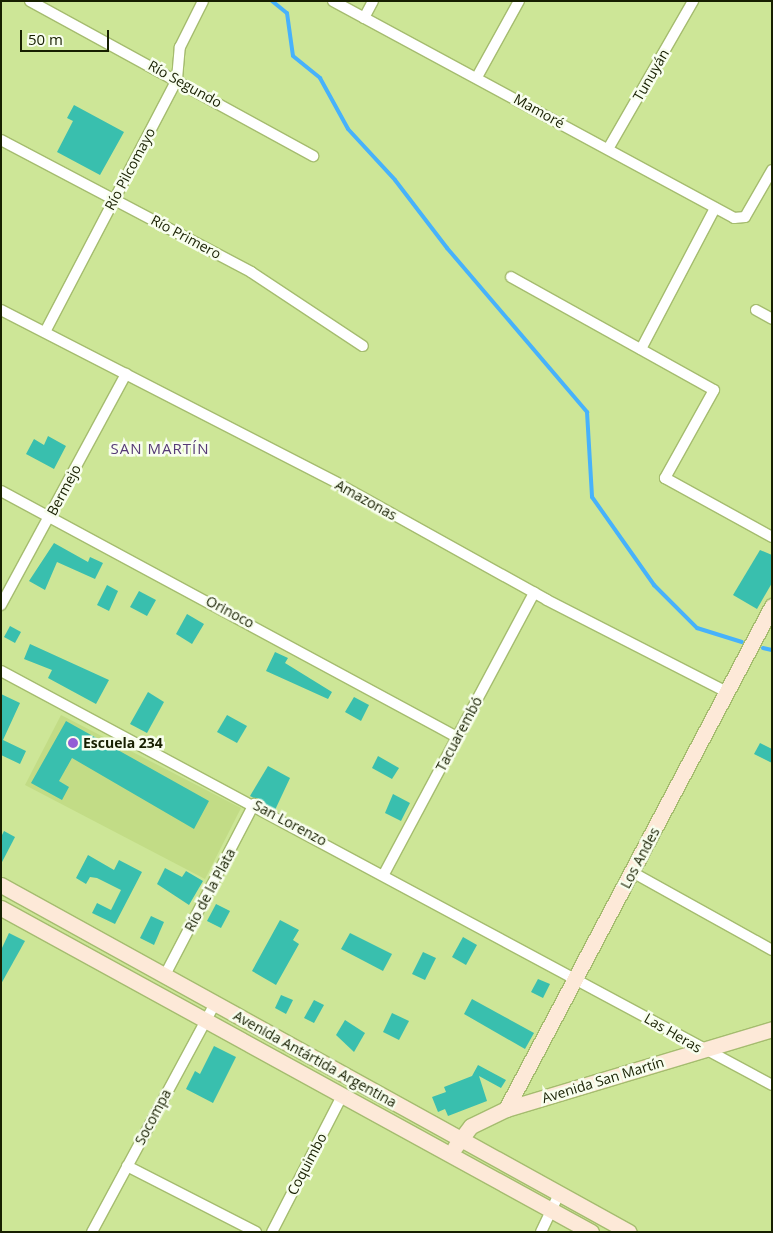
<!DOCTYPE html>
<meta charset="utf-8">
<style>
body{margin:0}
#map{position:relative;width:773px;height:1233px;overflow:hidden;background:#cde697;font-family:"Open Sans",sans-serif}
div>[style]{position:absolute}
.built>*{inset:0;background:#c2dc86}
.stream>*{height:4px;margin:-2px;padding:0 2px;transform-origin:2px;border-radius:2px;background:#47b2fb}
.building>*{inset:0;background:#39bfae}
.roads{filter:drop-shadow(1px 0 #a5bc6f) drop-shadow(-1px 0 #a5bc6f) drop-shadow(0 1px #a5bc6f) drop-shadow(0 -1px #a5bc6f)}
.street>*{height:10px;margin:-5px;padding:0 5px;transform-origin:5px;border-radius:5px;background:#fff}
.secondary>*{height:15px;margin:-7.5px;padding:0 7.5px;transform-origin:7.5px;border-radius:7.5px;background:#fde9d8}
.dots>*{width:14px;height:14px;translate:-50% -50%;box-sizing:border-box;border:2px solid #f8feee;border-radius:50%}
span{translate:-50% -50%;white-space:nowrap;text-align:center;line-height:1.15;-webkit-text-stroke:5px #f8feee;paint-order:stroke}
.street-label{font-size:14px;color:#171f01}
.poi-label{font-size:14px;color:#171f01;font-weight:700}
.left{translate:0 -50%;text-align:left}
.neighbourhood-label{font-size:15px;color:#553a76;letter-spacing:1px}
.frame{position:absolute;inset:0;border:2px solid #171f01;pointer-events:none}
.scale{position:absolute;left:20px;top:30px;width:89px;height:22px;box-sizing:border-box;border:2px solid #171f01;border-top:0;padding-left:6px;font-size:15px;line-height:18px;white-space:nowrap;color:#171f01;-webkit-text-stroke:4px #f8feee;paint-order:stroke}
</style>
<div id="map">
<div class="built">
<div style="clip-path:polygon(61px 715px,241px 808px,205px 879px,25px 785px)"></div>
</div>
<div class="stream">
<div style="left:272px;top:1px;width:19px;rotate:39deg"></div>
<div style="left:287px;top:13px;width:43px;rotate:82.1deg"></div>
<div style="left:293px;top:56px;width:35px;rotate:39deg"></div>
<div style="left:320px;top:78px;width:58px;rotate:61.2deg"></div>
<div style="left:348px;top:129px;width:69px;rotate:47.3deg"></div>
<div style="left:395px;top:180px;width:86px;rotate:52.6deg"></div>
<div style="left:447px;top:248px;width:216px;rotate:49.5deg"></div>
<div style="left:587px;top:412px;width:85px;rotate:86.6deg"></div>
<div style="left:592px;top:497px;width:108px;rotate:54.8deg"></div>
<div style="left:654px;top:585px;width:61px;rotate:45deg"></div>
<div style="left:697px;top:628px;width:47px;rotate:17.3deg"></div>
<div style="left:763px;top:648px;width:9px;rotate:13deg"></div>
</div>
<div class="building">
<div style="clip-path:polygon(74px 105px,124px 132px,100px 175px,57px 152px,73px 121px,67px 118px)"></div>
<div style="clip-path:polygon(48px 436px,66px 446px,54px 469px,26px 454px,34px 439px,44px 445px)"></div>
<div style="clip-path:polygon(54px 543px,88px 562px,90px 557px,103px 563px,95px 579px,57px 562px,45px 590px,29px 581px)"></div>
<div style="clip-path:polygon(760px 550px,772px 555px,772px 583px,757px 609px,733px 595px)"></div>
<div style="clip-path:polygon(107px 585px,118px 591px,109px 611px,97px 605px)"></div>
<div style="clip-path:polygon(139px 591px,156px 600px,147px 616px,130px 607px)"></div>
<div style="clip-path:polygon(187px 614px,204px 624px,192px 644px,176px 634px)"></div>
<div style="clip-path:polygon(10px 626px,21px 632px,15px 643px,4px 637px)"></div>
<div style="clip-path:polygon(30px 644px,109px 680px,96px 704px,48px 678px,52px 670px,24px 659px)"></div>
<div style="clip-path:polygon(275px 652px,288px 658px,285px 663px,332px 692px,328px 699px,266px 671px)"></div>
<div style="clip-path:polygon(148px 692px,164px 702px,147px 733px,130px 724px)"></div>
<div style="clip-path:polygon(1px 694px,20px 703px,3px 740px,26px 751px,20px 764px,1px 755px)"></div>
<div style="clip-path:polygon(354px 697px,369px 705px,361px 721px,345px 712px)"></div>
<div style="clip-path:polygon(227px 715px,247px 726px,237px 743px,217px 732px)"></div>
<div style="clip-path:polygon(66px 721px,209px 801px,194px 829px,72px 758px,59px 781px,69px 787px,62px 800px,31px 783px)"></div>
<div style="clip-path:polygon(760px 743px,772px 749px,772px 763px,754px 754px)"></div>
<div style="clip-path:polygon(378px 756px,399px 768px,392px 779px,372px 768px)"></div>
<div style="clip-path:polygon(268px 766px,290px 778px,275px 810px,250px 796px)"></div>
<div style="clip-path:polygon(393px 794px,410px 803px,401px 821px,385px 813px)"></div>
<div style="clip-path:polygon(4px 831px,15px 837px,1px 864px,1px 837px)"></div>
<div style="clip-path:polygon(88px 855px,114px 870px,119px 860px,142px 872px,115px 924px,92px 913px,97px 903px,111px 910px,121px 890px,97px 878px,90px 877px,86px 884px,76px 878px)"></div>
<div style="clip-path:polygon(165px 868px,182px 877px,186px 871px,203px 881px,189px 905px,157px 884px)"></div>
<div style="clip-path:polygon(216px 904px,230px 911px,221px 928px,207px 921px)"></div>
<div style="clip-path:polygon(151px 916px,164px 922px,154px 945px,140px 938px)"></div>
<div style="clip-path:polygon(280px 920px,299px 930px,293px 940px,299px 944px,276px 985px,252px 971px)"></div>
<div style="clip-path:polygon(9px 933px,25px 941px,1px 984px,1px 950px)"></div>
<div style="clip-path:polygon(350px 933px,392px 954px,383px 971px,341px 949px)"></div>
<div style="clip-path:polygon(463px 937px,477px 945px,466px 965px,452px 957px)"></div>
<div style="clip-path:polygon(423px 952px,436px 958px,425px 980px,412px 974px)"></div>
<div style="clip-path:polygon(538px 979px,550px 984px,543px 998px,531px 992px)"></div>
<div style="clip-path:polygon(281px 995px,293px 1000px,286px 1014px,275px 1008px)"></div>
<div style="clip-path:polygon(472px 999px,534px 1033px,525px 1049px,464px 1014px)"></div>
<div style="clip-path:polygon(314px 1000px,324px 1005px,314px 1023px,304px 1018px)"></div>
<div style="clip-path:polygon(392px 1013px,409px 1021px,399px 1040px,383px 1032px)"></div>
<div style="clip-path:polygon(345px 1020px,365px 1033px,354px 1052px,336px 1035px)"></div>
<div style="clip-path:polygon(214px 1046px,236px 1057px,213px 1103px,186px 1089px,195px 1071px,200px 1074px)"></div>
<div style="clip-path:polygon(478px 1065px,506px 1080px,501px 1088px,479px 1076px,487px 1101px,448px 1116px,445px 1109px,438px 1112px,432px 1097px,446px 1092px,444px 1087px,472px 1076px)"></div>
</div>
<div class="roads">
<div class="street">
<div style="left:30px;top:1px;width:323px;rotate:28.7deg"></div>
<div style="left:333px;top:1px;width:456px;rotate:28.4deg"></div>
<div style="left:734px;top:218px;width:11px;rotate:-5deg"></div>
<div style="left:745px;top:217px;width:54px;rotate:-60.1deg"></div>
<div style="left:364px;top:18px;width:19px;rotate:-62deg"></div>
<div style="left:477px;top:77px;width:87px;rotate:-61.1deg"></div>
<div style="left:1px;top:140px;width:283px;rotate:27.8deg"></div>
<div style="left:251px;top:272px;width:134px;rotate:33.5deg"></div>
<div style="left:608px;top:149px;width:171px;rotate:-60.1deg"></div>
<div style="left:511px;top:277px;width:232px;rotate:29.1deg"></div>
<div style="left:714px;top:390px;width:101px;rotate:119.1deg"></div>
<div style="left:665px;top:478px;width:122px;rotate:28.9deg"></div>
<div style="left:1px;top:310px;width:378px;rotate:27.2deg"></div>
<div style="left:337px;top:483px;width:240px;rotate:29.1deg"></div>
<div style="left:547px;top:600px;width:204px;rotate:27.1deg"></div>
<div style="left:756px;top:310px;width:18px;rotate:29deg"></div>
<div style="left:45px;top:332px;width:285px;rotate:-62.4deg"></div>
<div style="left:177px;top:79px;width:32px;rotate:-85deg"></div>
<div style="left:180px;top:47px;width:51px;rotate:-63.4deg"></div>
<div style="left:641px;top:349px;width:159px;rotate:-62.3deg"></div>
<div style="left:1px;top:491px;width:518px;rotate:28.35deg"></div>
<div style="left:1px;top:605px;width:263px;rotate:-61.6deg"></div>
<div style="left:1px;top:671px;width:875px;rotate:28.23deg"></div>
<div style="left:632px;top:872px;width:160px;rotate:29.1deg"></div>
<div style="left:384px;top:874px;width:319px;rotate:-61.9deg"></div>
<div style="left:165px;top:975px;width:193px;rotate:-62.5deg"></div>
<div style="left:127px;top:1166px;width:145px;rotate:27.1deg"></div>
<div style="left:92px;top:1232px;width:259px;rotate:-61.7deg"></div>
<div style="left:272px;top:1232px;width:153px;rotate:-62.8deg"></div>
<div style="left:541px;top:1232px;width:42px;rotate:-64.7deg"></div>
</div>
<div class="secondary">
<div style="left:1px;top:885px;width:717px;rotate:28.92deg"></div>
<div style="left:1px;top:908px;width:673px;rotate:28.77deg"></div>
<div style="left:506px;top:1109px;width:569px;rotate:-62.13deg"></div>
<div style="left:455px;top:1147px;width:26px;rotate:-53deg"></div>
<div style="left:471px;top:1126px;width:39px;rotate:-26deg"></div>
<div style="left:506px;top:1109px;width:278px;rotate:-16.7deg"></div>
</div>
</div>
<div class="dots">
<div style="left:73px;top:743px;background:#945dd5"></div>
</div>
<div class="street-label">
<span style="left:651px;top:75px;rotate:-60deg">Tunuyán</span>
<span style="left:185px;top:84px;rotate:29deg">Río Segundo</span>
<span style="left:539px;top:111px;rotate:29deg">Mamoré</span>
<span style="left:130px;top:169px;rotate:-62deg">Río Pilcomayo</span>
<span style="left:186px;top:237px;rotate:28deg">Río Primero</span>
<span style="left:64px;top:490px;rotate:-62deg">Bermejo</span>
<span style="left:366px;top:500px;rotate:29deg">Amazonas</span>
<span style="left:230px;top:612px;rotate:28deg">Orinoco</span>
<span style="left:459px;top:734px;rotate:-62deg">Tacuarembó</span>
<span style="left:290px;top:823px;rotate:28deg">San Lorenzo</span>
<span style="left:640px;top:858px;rotate:-62deg">Los Andes</span>
<span style="left:210px;top:890px;rotate:-62deg">Río de la Plata</span>
<span style="left:673px;top:1033px;rotate:30deg">Las Heras</span>
<span style="left:315px;top:1059px;rotate:29deg">Avenida Antártida Argentina</span>
<span style="left:603px;top:1080px;rotate:-17deg">Avenida San Martín</span>
<span style="left:153px;top:1117px;rotate:-62deg">Socompa</span>
<span style="left:307px;top:1164px;rotate:-62deg">Coquimbo</span>
</div>
<div class="poi-label">
<span class="left" style="left:83px;top:743px">Escuela 234</span>
</div>
<div class="neighbourhood-label">
<span style="left:160px;top:449px">SAN MARTÍN</span>
</div>
<div class="frame"></div>
<div class="scale">50 m</div>
</div>
